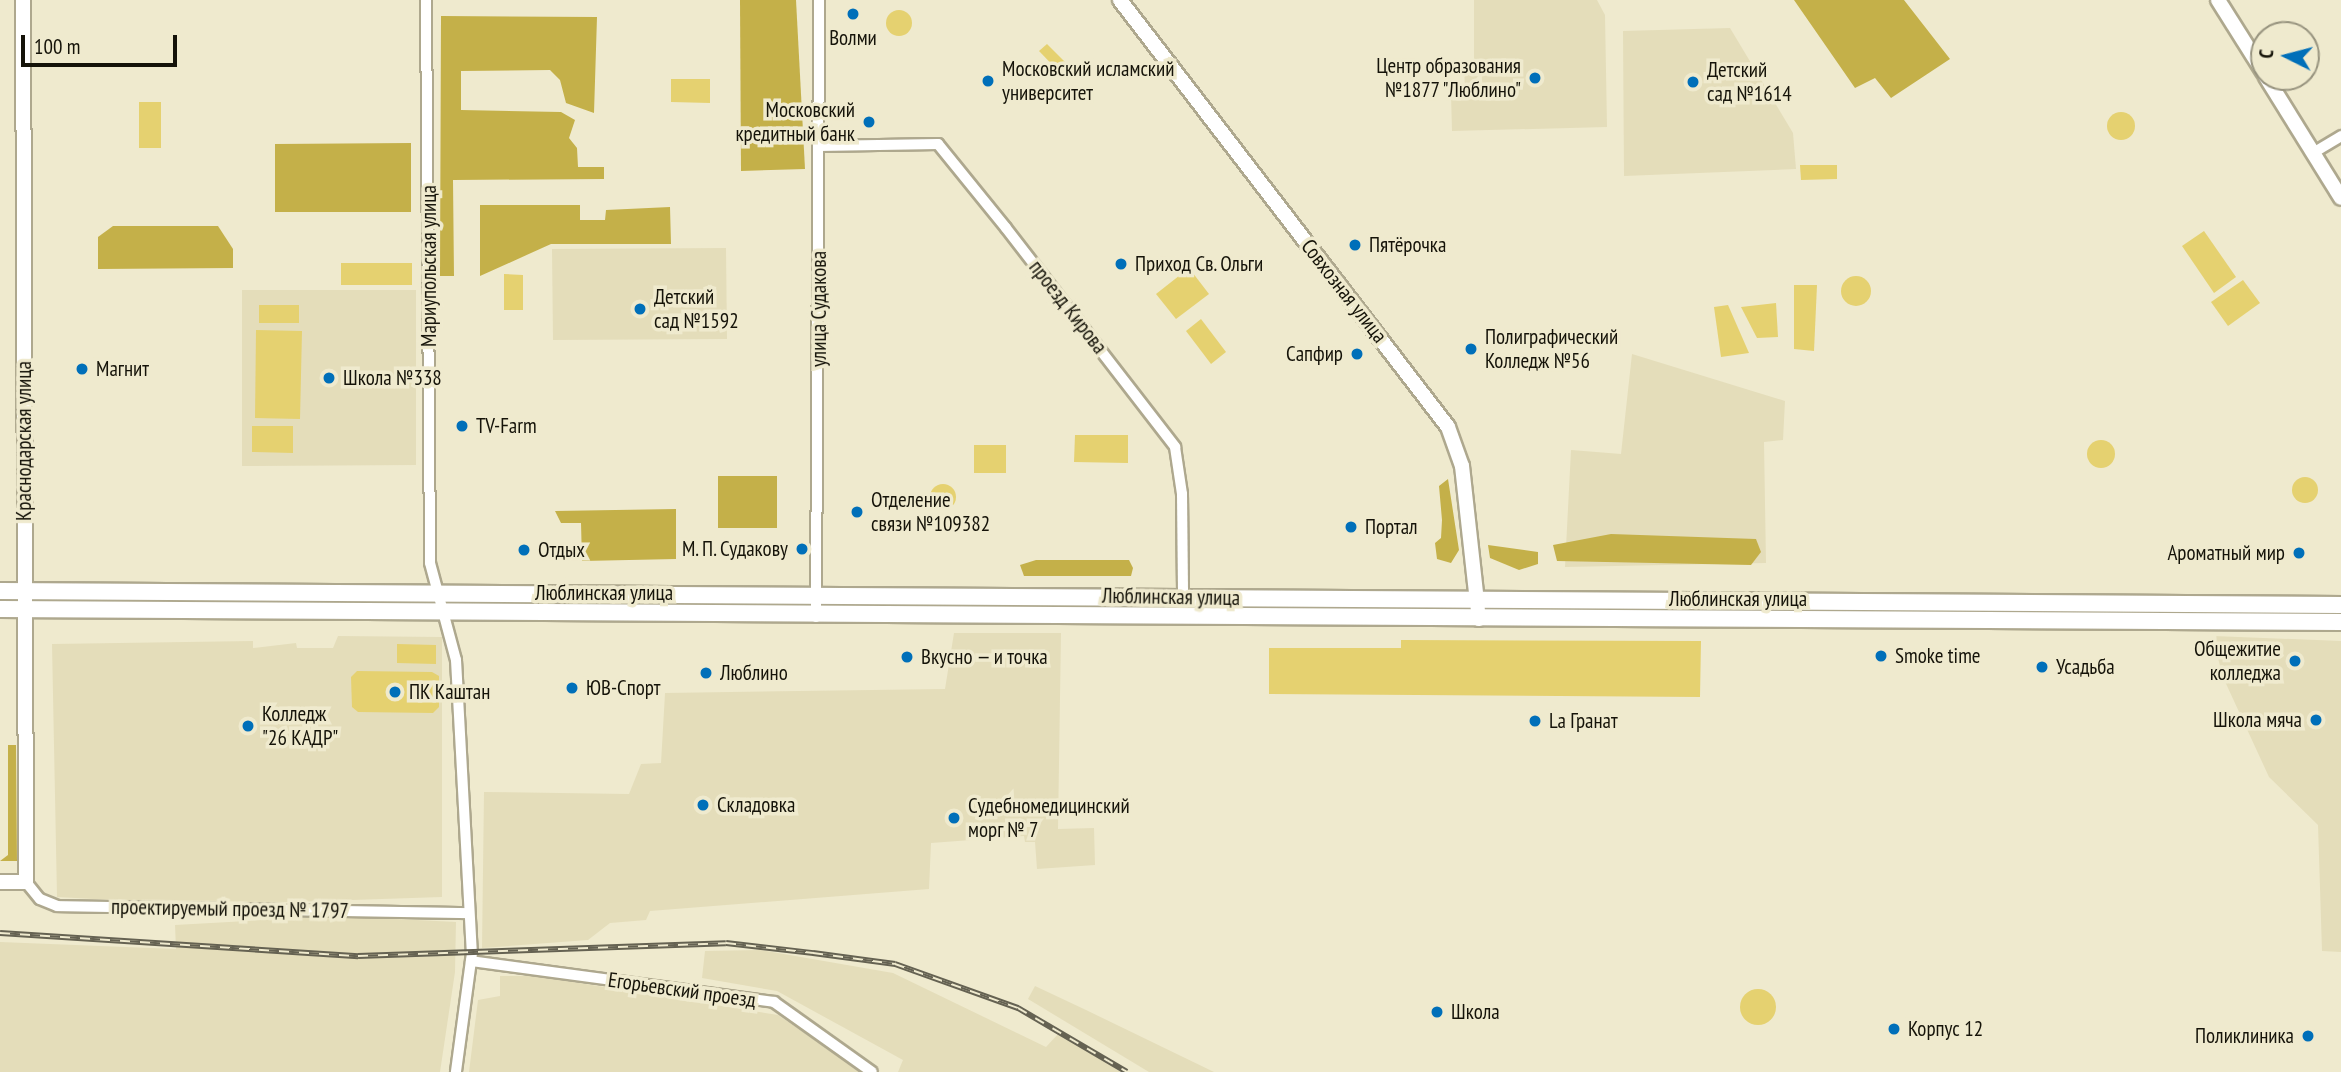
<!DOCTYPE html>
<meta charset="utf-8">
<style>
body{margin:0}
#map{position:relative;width:2341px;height:1072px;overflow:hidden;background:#efeace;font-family:"PT Sans Narrow",sans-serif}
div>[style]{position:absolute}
.built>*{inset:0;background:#e4ddba}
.green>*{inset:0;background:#e5d170}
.round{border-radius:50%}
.forest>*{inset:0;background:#c4b049}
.roads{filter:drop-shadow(2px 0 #aea88e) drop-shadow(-2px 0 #aea88e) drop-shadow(0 2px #aea88e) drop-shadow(0 -2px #aea88e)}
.street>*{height:10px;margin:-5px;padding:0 5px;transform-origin:5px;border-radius:5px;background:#fff}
.secondary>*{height:14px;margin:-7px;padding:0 7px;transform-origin:7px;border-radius:7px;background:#fff}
.primary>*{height:16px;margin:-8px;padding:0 8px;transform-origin:8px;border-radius:8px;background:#fff}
.rail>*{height:6px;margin-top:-3px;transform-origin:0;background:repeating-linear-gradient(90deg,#efeace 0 10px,#656252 0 20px);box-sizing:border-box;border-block:2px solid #656252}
.dots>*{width:19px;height:19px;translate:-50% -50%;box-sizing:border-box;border:4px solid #efeace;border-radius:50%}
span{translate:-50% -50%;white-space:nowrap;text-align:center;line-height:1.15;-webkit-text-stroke:7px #efeace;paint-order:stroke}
.poi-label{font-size:21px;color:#151309}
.right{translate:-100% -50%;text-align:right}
.left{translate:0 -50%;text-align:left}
.street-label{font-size:21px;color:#151309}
.north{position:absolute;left:2250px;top:21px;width:70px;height:70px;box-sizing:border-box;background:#efeace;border:2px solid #98947f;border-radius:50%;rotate:276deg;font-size:19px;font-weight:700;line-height:28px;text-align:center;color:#151309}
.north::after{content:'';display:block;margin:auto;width:24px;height:32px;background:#006fb9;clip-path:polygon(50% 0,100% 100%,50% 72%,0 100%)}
.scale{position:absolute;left:21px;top:35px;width:156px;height:32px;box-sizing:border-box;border:4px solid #151309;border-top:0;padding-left:9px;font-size:21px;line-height:24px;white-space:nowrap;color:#151309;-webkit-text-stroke:5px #efeace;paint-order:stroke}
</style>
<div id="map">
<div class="built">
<div style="clip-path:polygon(1474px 0,1597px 0,1605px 15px,1607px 127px,1452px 131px,1451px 94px,1465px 92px,1464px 65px,1474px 64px)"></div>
<div style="clip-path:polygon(1730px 28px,1793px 133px,1796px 169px,1624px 176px,1623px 31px)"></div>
<div style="clip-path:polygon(726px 248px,727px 339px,553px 340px,552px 249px)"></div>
<div style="clip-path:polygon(242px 290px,416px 290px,416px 465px,242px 466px)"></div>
<div style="clip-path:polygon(1632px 354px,1785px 401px,1783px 440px,1764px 442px,1766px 563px,1565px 567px,1571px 450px,1621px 454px)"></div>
<div style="clip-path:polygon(954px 633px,1061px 633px,1058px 829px,1094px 828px,1095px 865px,1037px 869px,1035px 842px,1025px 842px,1024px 836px,931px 843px,929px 889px,650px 911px,646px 920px,610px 923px,588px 940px,482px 948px,484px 792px,629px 794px,641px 764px,661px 763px,665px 693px,945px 689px)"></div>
<div style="clip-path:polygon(338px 636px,442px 637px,442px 897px,205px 905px,57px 897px,52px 644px,253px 641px,253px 648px,296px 643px,297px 648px,333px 648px)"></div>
<div style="clip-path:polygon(2213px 636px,2341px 641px,2341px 952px,2322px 951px,2318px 825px,2269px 777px,2222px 675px)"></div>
<div style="clip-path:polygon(337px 916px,456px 922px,455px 972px,440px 1072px,0 1072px,0 942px,176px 949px,175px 925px)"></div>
<div style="clip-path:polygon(760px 950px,893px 973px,1046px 1047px,1059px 1033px,1121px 1072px,898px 1072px,903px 1060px,777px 991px,702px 978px,705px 951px)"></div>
<div style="clip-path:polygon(500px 976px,536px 976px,778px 1015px,862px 1072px,469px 1072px,478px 1000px,500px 996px)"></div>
<div style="clip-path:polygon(1035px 986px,1086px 1010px,1214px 1072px,1149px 1072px,1028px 999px)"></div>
</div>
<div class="green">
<div class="round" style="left:886px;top:10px;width:26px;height:26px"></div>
<div style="clip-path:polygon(1047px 44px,1074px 71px,1066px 79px,1039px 51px)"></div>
<div style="clip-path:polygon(671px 79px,710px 79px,710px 103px,671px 102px)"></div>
<div style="clip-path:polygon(139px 102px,161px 102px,161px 148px,139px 148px)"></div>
<div class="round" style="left:2107px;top:112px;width:28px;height:28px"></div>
<div style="clip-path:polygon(1800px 165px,1837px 165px,1837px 179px,1801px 180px)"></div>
<div style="clip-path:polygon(2204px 231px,2236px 277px,2214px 293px,2182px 246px)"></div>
<div style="clip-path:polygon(341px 263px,412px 263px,412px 285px,341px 285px)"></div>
<div style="clip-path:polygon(1189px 268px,1209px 294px,1176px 319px,1156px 294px)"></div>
<div style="clip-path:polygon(504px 274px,523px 275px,523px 310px,504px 310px)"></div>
<div class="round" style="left:1841px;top:276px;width:30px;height:30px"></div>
<div style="clip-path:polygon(2243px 280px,2260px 303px,2228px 326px,2211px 302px)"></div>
<div style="clip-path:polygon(1794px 285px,1817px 285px,1814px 351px,1794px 349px)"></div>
<div style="clip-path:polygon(1776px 303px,1778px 337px,1757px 338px,1741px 307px)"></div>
<div style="clip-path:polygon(259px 305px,299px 305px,299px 323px,259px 323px)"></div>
<div style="clip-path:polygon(1728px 305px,1749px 353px,1721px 357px,1714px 307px)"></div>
<div style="clip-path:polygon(1201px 319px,1226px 352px,1211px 364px,1186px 331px)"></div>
<div style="clip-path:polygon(256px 330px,302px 331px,300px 419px,255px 418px)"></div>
<div style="clip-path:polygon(252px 426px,293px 426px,293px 453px,252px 452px)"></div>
<div style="clip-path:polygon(1075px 435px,1128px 435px,1128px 463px,1074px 462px)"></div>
<div class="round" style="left:2087px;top:440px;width:28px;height:28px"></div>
<div style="clip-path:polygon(974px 445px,1006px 445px,1006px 473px,974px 473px)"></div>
<div class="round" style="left:2292px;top:477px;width:26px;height:26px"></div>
<div class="round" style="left:930px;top:484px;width:26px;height:26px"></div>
<div style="clip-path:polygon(1401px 640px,1701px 641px,1700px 697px,1269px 694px,1269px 648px,1401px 648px)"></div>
<div style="clip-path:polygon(397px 644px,436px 645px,436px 664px,397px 663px)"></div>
<div style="clip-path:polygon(357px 671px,432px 672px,439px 676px,439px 707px,433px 713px,358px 712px,352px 707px,351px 677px)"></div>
<div class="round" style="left:1740px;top:989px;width:36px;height:36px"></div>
</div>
<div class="forest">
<div style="clip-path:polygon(740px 0,796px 0,805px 169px,741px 171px)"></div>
<div style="clip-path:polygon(1794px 0,1904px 0,1950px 59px,1891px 98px,1875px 78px,1855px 88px)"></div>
<div style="clip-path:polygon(441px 16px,597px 17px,594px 113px,566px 103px,560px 80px,550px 70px,461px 71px,461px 110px,561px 112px,575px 120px,569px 138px,577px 148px,578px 167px,604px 167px,604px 179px,453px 180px,454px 276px,440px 276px)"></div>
<div style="clip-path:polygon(411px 143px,411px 212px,275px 212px,275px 144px)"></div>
<div style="clip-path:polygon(580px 205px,580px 220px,605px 220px,606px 210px,670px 207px,671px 244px,551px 244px,480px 276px,480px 205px)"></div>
<div style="clip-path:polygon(113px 226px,218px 226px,233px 249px,233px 268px,98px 269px,98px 237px)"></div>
<div style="clip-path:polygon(718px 476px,777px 476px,777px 528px,718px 528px)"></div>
<div style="clip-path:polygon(1448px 479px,1459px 550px,1451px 563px,1437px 559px,1435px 543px,1441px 538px,1442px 520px,1439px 486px)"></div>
<div style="clip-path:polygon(676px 509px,676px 559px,582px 561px,581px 523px,561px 523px,555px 511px)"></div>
<div style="clip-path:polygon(1611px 534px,1756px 539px,1761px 552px,1751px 565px,1557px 561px,1553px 545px)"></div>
<div style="clip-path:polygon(1488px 545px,1538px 552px,1538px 564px,1519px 570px,1490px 558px)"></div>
<div style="clip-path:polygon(1036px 560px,1129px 560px,1133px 568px,1131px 576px,1024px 576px,1020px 565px)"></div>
<div style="clip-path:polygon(8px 745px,16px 745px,17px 861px,0 861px,8px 855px)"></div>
</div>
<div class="roads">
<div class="street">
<div style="left:426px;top:0;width:563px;rotate:89.59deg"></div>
<div style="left:430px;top:563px;width:100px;rotate:75deg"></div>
<div style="left:456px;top:660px;width:293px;rotate:86.9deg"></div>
<div style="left:472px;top:953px;width:120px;rotate:97.7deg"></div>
<div style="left:819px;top:146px;width:119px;rotate:-1deg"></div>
<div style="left:938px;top:144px;width:108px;rotate:51deg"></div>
<div style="left:1006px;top:228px;width:277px;rotate:52.3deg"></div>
<div style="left:1175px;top:447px;width:48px;rotate:81.5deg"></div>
<div style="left:1182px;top:494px;width:104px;rotate:89.4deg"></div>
<div style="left:2313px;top:153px;width:33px;rotate:-31deg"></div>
<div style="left:816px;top:617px;width:617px;rotate:-89.72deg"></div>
<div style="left:26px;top:882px;width:22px;rotate:51deg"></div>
<div style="left:40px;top:899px;width:18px;rotate:22deg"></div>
<div style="left:57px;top:906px;width:412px;rotate:1deg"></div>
<div style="left:471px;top:961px;width:306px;rotate:7.7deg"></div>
<div style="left:774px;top:1002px;width:120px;rotate:35.5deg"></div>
</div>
<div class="secondary">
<div style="left:1120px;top:0;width:538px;rotate:52.47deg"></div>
<div style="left:1448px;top:427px;width:41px;rotate:70.3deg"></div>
<div style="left:1462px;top:466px;width:154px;rotate:83.7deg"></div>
<div style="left:2218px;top:0;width:86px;rotate:57.8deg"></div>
<div style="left:2266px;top:77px;width:142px;rotate:58.2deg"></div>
<div style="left:0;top:882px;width:26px"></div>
<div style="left:26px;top:882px;width:882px;rotate:-90.19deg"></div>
</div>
<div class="primary">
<div style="left:0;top:591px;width:2341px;rotate:0.34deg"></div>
<div style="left:0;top:609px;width:2341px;rotate:0.32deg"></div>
</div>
</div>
<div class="rail">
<div style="left:0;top:933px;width:359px;rotate:3.7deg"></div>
<div style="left:358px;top:956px;width:368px;rotate:-2deg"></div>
<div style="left:726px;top:943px;width:88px;rotate:6.6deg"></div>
<div style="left:813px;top:953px;width:83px;rotate:7.6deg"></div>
<div style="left:895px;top:964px;width:131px;rotate:19.7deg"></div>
<div style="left:1018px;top:1008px;width:126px;rotate:30.4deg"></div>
</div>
<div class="dots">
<div style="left:853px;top:14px;background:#006fb9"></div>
<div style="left:1535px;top:78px;background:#006fb9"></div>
<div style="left:988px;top:81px;background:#006fb9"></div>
<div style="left:1693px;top:82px;background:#006fb9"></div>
<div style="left:869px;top:122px;background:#006fb9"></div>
<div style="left:1355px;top:245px;background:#006fb9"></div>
<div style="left:1121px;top:264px;background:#006fb9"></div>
<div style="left:640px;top:309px;background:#006fb9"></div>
<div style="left:1471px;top:349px;background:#006fb9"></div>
<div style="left:1357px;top:354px;background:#006fb9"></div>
<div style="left:82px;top:369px;background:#006fb9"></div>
<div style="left:329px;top:378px;background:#006fb9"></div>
<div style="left:462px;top:426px;background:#006fb9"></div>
<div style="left:857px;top:512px;background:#006fb9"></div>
<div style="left:1351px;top:527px;background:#006fb9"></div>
<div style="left:802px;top:549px;background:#006fb9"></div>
<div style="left:524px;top:550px;background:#006fb9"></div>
<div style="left:2299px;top:553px;background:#006fb9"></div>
<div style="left:1881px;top:656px;background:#006fb9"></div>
<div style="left:907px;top:657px;background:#006fb9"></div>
<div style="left:2295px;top:661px;background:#006fb9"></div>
<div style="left:2042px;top:667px;background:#006fb9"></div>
<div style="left:706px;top:673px;background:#006fb9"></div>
<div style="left:572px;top:688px;background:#006fb9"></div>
<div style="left:395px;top:692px;background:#006fb9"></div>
<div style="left:2316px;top:720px;background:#006fb9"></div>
<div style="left:1535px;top:721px;background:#006fb9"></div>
<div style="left:248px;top:726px;background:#006fb9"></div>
<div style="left:703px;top:805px;background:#006fb9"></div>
<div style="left:954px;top:818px;background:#006fb9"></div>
<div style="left:1437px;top:1012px;background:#006fb9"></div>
<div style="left:1894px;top:1029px;background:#006fb9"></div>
<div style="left:2308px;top:1036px;background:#006fb9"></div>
</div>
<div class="poi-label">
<span style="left:853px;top:38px">Волми</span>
<span class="right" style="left:1521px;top:78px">Центр образования<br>№1877 "Люблино"</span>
<span class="left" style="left:1002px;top:81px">Московский исламский<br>университет</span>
<span class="left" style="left:1707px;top:82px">Детский<br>сад №1614</span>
<span class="right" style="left:855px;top:122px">Московский<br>кредитный банк</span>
<span class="left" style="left:1369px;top:245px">Пятёрочка</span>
<span class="left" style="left:1135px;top:264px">Приход Св. Ольги</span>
<span class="left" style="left:654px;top:309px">Детский<br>сад №1592</span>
<span class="left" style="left:1485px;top:349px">Полиграфический<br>Колледж №56</span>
<span class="right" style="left:1343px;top:354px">Сапфир</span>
<span class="left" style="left:96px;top:369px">Магнит</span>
<span class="left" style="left:343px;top:378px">Школа №338</span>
<span class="left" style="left:476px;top:426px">TV-Farm</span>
<span class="left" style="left:871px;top:512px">Отделение<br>связи №109382</span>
<span class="left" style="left:1365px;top:527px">Портал</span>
<span class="right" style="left:788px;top:549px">М. П. Судакову</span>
<span class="left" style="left:538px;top:550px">Отдых</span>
<span class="right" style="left:2285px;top:553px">Ароматный мир</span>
<span class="right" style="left:2281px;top:661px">Общежитие<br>колледжа</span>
<span class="left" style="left:1895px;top:656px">Smoke time</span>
<span class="left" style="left:921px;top:657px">Вкусно — и точка</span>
<span class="left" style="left:2056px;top:667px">Усадьба</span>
<span class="left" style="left:720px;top:673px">Люблино</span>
<span class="left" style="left:586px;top:688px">ЮВ-Спорт</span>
<span class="left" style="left:409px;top:692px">ПК Каштан</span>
<span class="left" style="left:262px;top:726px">Колледж<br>"26 КАДР"</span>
<span class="right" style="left:2302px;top:720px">Школа мяча</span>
<span class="left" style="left:1549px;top:721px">La Гранат</span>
<span class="left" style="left:717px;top:805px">Складовка</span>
<span class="left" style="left:968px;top:818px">Судебномедицинский<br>морг № 7</span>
<span class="left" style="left:1451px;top:1012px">Школа</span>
<span class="left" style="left:1908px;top:1029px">Корпус 12</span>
<span class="right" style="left:2294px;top:1036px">Поликлиника</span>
</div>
<div class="street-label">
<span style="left:429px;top:266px;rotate:-90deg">Мариупольская улица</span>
<span style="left:1344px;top:291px;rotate:52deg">Совхозная улица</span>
<span style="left:1068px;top:307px;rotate:52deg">проезд Кирова</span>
<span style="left:819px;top:309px;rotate:-90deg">улица Судакова</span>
<span style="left:24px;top:441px;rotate:-90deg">Краснодарская улица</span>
<span style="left:604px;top:593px">Люблинская улица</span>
<span style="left:1171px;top:597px;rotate:1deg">Люблинская улица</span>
<span style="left:1738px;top:599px">Люблинская улица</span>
<span style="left:230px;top:909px;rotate:1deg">проектируемый проезд № 1797</span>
<span style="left:682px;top:990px;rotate:8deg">Егорьевский проезд</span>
</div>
<div class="north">С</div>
<div class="scale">100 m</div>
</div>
